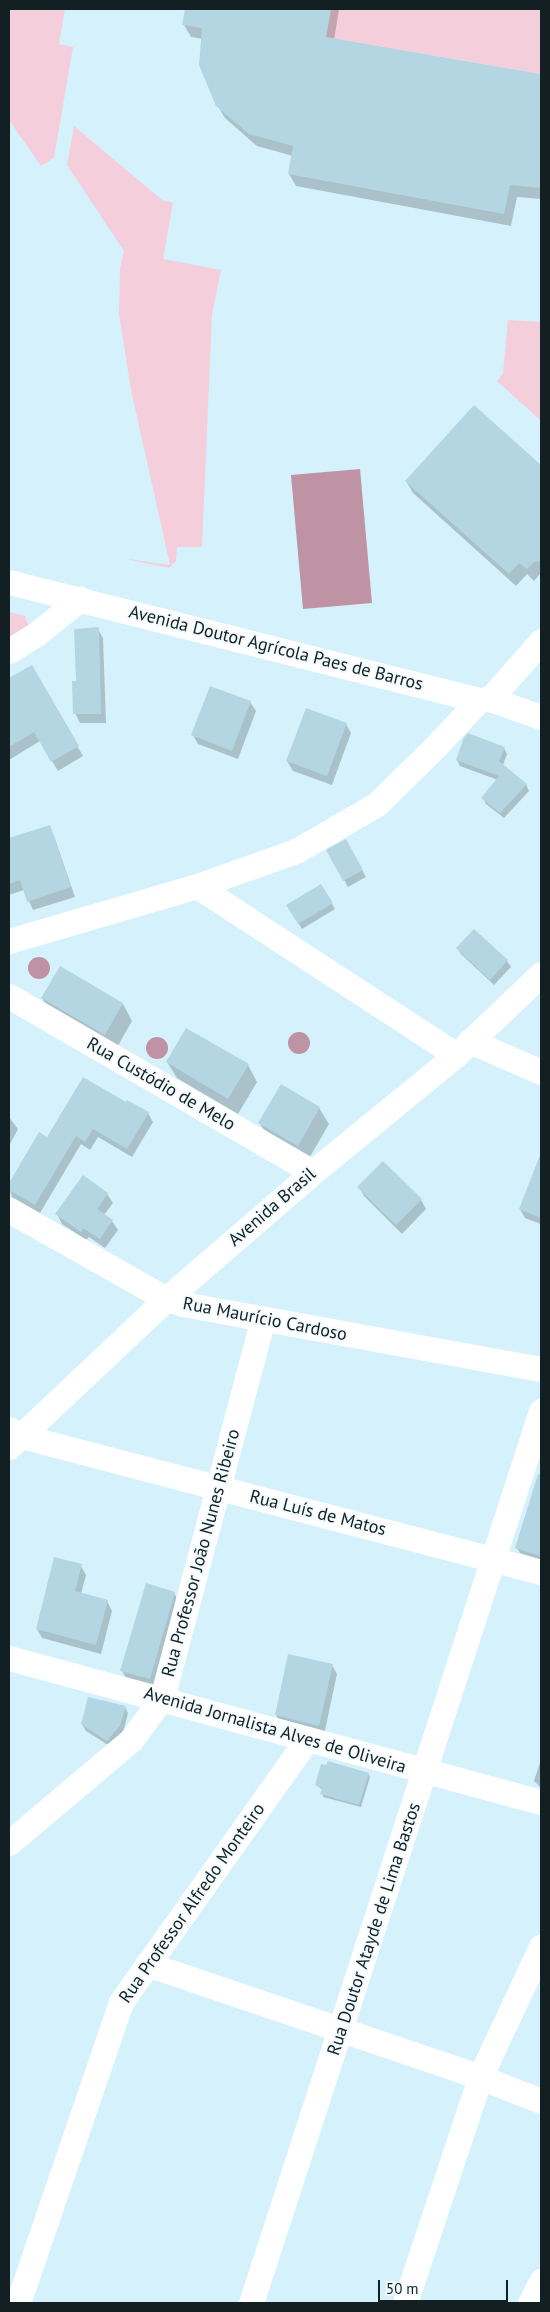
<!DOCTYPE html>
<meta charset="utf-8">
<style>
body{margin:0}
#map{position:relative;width:550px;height:2312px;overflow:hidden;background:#d5f2fc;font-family:"PT Sans",sans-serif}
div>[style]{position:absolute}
.green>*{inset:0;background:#f5cedc}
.water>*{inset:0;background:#bf93a3}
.round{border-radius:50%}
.shadow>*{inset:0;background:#0003}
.building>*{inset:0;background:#b3d6e2}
.minor>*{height:25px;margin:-12.5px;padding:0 12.5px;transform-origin:12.5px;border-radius:12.5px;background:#fff}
span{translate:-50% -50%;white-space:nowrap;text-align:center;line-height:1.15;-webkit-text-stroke:4px #f4fbfd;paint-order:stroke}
.street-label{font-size:18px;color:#122024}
.frame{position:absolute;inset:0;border:10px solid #122024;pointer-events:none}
.scale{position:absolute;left:378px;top:2280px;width:130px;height:22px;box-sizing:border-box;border:2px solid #122024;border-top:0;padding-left:6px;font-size:15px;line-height:18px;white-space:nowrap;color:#122024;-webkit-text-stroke:4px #f4fbfd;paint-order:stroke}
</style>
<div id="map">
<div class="green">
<div style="clip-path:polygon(9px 9px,65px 9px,59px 44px,73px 47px,54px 158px,41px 166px,9px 120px)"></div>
<div style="clip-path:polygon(331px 9px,541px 9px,541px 74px,326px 37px)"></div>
<div style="clip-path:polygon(74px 126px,162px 200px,173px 203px,163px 259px,221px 270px,212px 315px,202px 547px,177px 547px,176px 561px,169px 568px,122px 558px,170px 565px,131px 390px,119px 314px,120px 268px,124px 251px,67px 165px)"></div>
<div style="clip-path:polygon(508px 320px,541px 322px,541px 421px,497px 381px,503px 373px)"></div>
<div style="clip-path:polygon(9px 612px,25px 616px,29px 627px,9px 643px)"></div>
</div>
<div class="water">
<div style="clip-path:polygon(360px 469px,372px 603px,303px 609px,291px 475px)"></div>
<div class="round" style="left:28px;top:957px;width:22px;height:22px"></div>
<div class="round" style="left:288px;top:1032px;width:22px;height:22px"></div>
<div class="round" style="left:146px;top:1037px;width:22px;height:22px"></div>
</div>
<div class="shadow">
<div style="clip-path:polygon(186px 9px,339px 9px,334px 40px,541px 75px,541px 199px,517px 197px,511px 226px,296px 186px,289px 174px,293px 156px,257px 146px,225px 118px,217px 105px,203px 39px,191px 37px,184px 25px)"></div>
<div style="clip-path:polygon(474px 406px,541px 466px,541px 573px,534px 581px,527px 574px,516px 586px,413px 493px,406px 481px)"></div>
<div style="clip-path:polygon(98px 629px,103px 638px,106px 723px,80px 723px,75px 713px,77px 682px)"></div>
<div style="clip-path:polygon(32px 667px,83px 756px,58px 771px,40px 741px,9px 760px,9px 680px)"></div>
<div style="clip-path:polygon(250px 702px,256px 711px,238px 759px,198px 744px,193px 735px)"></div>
<div style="clip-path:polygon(346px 724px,351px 733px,332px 785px,293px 771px,287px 761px)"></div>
<div style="clip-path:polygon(504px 748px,507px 754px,503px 765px,526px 784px,529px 791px,504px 818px,486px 804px,483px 798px,498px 780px,460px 766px,457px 760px)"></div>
<div style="clip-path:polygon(49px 826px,54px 836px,75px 897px,33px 910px,24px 890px,9px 895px,9px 840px)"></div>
<div style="clip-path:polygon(346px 840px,366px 877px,348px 887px,328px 851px)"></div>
<div style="clip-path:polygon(321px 886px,335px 909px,302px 929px,288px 905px)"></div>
<div style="clip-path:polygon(474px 930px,507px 961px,511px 967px,494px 985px,461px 954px,457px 948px)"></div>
<div style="clip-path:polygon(60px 968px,123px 1004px,132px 1021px,115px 1051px,52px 1014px,42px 998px)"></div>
<div style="clip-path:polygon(167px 1062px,248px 1065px,257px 1082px,238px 1114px,177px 1078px)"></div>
<div style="clip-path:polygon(126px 1104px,148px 1113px,153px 1122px,132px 1157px,98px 1137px,90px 1150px,81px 1144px,40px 1213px,12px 1197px,9px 1186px,39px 1134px,48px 1139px)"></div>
<div style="clip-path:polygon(319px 1108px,329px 1124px,307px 1162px,269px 1140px,260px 1123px)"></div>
<div style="clip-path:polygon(9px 1117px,18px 1129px,9px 1146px)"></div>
<div style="clip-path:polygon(541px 1154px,541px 1224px,525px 1218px,520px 1209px)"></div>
<div style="clip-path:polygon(359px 1187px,421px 1200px,426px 1209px,402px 1234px,364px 1196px)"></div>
<div style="clip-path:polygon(107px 1194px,113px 1203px,104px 1215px,112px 1221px,118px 1230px,105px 1248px,89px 1237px,86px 1240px,62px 1224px,57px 1214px)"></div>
<div style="clip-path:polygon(538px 1477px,541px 1478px,541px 1560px,520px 1553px,517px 1548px)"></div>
<div style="clip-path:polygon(81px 1566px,86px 1575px,81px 1594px,107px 1601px,112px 1611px,101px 1654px,42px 1638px,37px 1629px)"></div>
<div style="clip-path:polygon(174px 1593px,179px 1602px,155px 1688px,127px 1680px,122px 1671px)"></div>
<div style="clip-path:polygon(332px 1665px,337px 1674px,324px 1735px,281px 1724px,276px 1715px)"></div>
<div style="clip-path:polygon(125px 1707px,128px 1713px,123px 1733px,111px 1747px,86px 1731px,82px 1724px)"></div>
<div style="clip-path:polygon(541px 1759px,541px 1788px,534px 1781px)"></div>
<div style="clip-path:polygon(368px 1774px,370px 1777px,361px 1807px,323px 1797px,323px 1790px,316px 1785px)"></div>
</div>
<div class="building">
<div style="clip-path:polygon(185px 9px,331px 9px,326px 37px,541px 74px,541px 188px,510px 185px,504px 214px,288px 174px,293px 146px,249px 134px,216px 106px,199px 65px,202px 28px,182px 25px)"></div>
<div style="clip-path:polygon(474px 405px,541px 465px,541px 561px,534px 562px,527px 569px,519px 563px,509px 574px,405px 481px)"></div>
<div style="clip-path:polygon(99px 627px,101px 714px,73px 714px,72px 681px,76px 681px,74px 629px)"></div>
<div style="clip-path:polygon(32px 665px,79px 746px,51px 762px,34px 732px,9px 747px,9px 678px)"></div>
<div style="clip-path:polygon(210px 686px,251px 701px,232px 751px,191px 735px)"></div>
<div style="clip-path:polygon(306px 708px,347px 723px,327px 776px,286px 761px)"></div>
<div style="clip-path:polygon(468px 733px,505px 747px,499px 761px,527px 784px,500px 813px,481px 798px,499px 776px,456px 760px,464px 737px)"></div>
<div style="clip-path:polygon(50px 825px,71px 887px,27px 902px,20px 880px,9px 884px,9px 838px)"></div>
<div style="clip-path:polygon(346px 839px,363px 870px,343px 881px,326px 850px)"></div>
<div style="clip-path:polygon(321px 884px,333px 903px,298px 924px,286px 905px)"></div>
<div style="clip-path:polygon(474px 929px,508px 960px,490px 980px,456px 948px)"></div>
<div style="clip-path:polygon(60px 966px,123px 1003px,105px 1035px,41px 998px)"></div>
<div style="clip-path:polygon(186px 1028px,249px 1064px,228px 1099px,166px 1062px)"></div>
<div style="clip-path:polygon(83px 1077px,126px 1102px,127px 1100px,149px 1112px,127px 1149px,93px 1129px,85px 1142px,76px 1136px,35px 1205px,9px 1190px,9px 1183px,39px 1132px,47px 1137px)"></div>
<div style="clip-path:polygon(281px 1084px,320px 1107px,298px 1146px,258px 1123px)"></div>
<div style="clip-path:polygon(540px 1155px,541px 1155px,541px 1218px,519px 1209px)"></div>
<div style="clip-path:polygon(383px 1161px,422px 1199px,396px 1225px,357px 1187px)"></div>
<div style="clip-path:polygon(83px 1175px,108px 1193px,97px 1209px,113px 1220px,100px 1239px,83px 1228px,81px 1232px,55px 1214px)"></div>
<div style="clip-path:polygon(538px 1474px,541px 1475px,541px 1556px,515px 1548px)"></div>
<div style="clip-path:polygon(54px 1557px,82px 1564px,75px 1591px,108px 1600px,96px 1645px,36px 1629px)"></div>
<div style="clip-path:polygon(146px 1583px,175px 1592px,150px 1679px,120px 1671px)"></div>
<div style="clip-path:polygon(288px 1654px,333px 1664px,319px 1726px,275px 1715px)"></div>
<div style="clip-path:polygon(88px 1697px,126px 1706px,120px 1726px,107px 1741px,81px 1724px)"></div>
<div style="clip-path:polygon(328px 1761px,369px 1773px,359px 1805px,320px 1794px,322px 1788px,315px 1785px,321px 1764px,326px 1765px)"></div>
</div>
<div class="minor">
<div style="left:9px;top:582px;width:485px;rotate:14.1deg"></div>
<div style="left:479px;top:700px;width:11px;rotate:-5deg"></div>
<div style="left:490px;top:699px;width:54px;rotate:19.4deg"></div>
<div style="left:9px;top:651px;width:31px;rotate:-32deg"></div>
<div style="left:35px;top:635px;width:58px;rotate:-38.7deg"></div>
<div style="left:490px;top:699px;width:77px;rotate:-48.7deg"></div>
<div style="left:197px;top:886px;width:309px;rotate:33.1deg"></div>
<div style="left:9px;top:941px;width:196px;rotate:-16.3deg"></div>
<div style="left:197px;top:886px;width:105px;rotate:-19.5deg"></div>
<div style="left:296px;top:851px;width:94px;rotate:-30.1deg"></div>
<div style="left:377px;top:804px;width:83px;rotate:-44.5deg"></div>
<div style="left:436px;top:746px;width:63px;rotate:-46.9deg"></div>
<div style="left:9px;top:996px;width:351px;rotate:30.1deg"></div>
<div style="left:470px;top:1041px;width:77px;rotate:23.6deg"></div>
<div style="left:9px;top:1210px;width:180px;rotate:29.5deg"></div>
<div style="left:166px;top:1299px;width:18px;rotate:16deg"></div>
<div style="left:183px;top:1304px;width:364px;rotate:10.3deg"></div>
<div style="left:9px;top:1429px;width:14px;rotate:30deg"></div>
<div style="left:21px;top:1436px;width:537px;rotate:14.66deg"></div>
<div style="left:9px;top:1447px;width:216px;rotate:-43.3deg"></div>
<div style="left:166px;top:1299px;width:194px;rotate:-40.8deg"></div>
<div style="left:313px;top:1172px;width:185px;rotate:-39.3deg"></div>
<div style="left:456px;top:1055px;width:117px;rotate:-43.6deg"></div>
<div style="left:9px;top:1658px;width:551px;rotate:15.15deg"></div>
<div style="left:9px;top:1843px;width:160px;rotate:-40.2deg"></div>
<div style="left:131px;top:1740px;width:52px;rotate:-53.6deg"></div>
<div style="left:162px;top:1698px;width:392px;rotate:-75.1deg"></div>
<div style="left:147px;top:1964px;width:352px;rotate:18.7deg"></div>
<div style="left:480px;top:2077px;width:66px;rotate:21.5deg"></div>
<div style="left:18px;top:2303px;width:318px;rotate:-71.1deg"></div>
<div style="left:121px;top:2002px;width:322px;rotate:-54.7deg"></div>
<div style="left:251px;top:2303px;width:938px;rotate:-71.99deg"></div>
<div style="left:405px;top:2303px;width:238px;rotate:-71.6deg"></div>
<div style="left:480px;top:2077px;width:144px;rotate:-64.9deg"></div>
<div style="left:530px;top:2303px;width:25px;rotate:-63deg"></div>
</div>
<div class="street-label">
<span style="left:276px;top:648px;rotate:14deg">Avenida Doutor Agrícola Paes de Barros</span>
<span style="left:161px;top:1084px;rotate:30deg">Rua Custódio de Melo</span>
<span style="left:272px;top:1207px;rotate:-41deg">Avenida Brasil</span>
<span style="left:265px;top:1319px;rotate:11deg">Rua Maurício Cardoso</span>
<span style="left:318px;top:1513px;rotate:14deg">Rua Luís de Matos</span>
<span style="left:201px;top:1553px;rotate:-75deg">Rua Professor João Nunes Ribeiro</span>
<span style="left:275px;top:1730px;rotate:16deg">Avenida Jornalista Alves de Oliveira</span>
<span style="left:192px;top:1903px;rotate:-55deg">Rua Professor Alfredo Monteiro</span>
<span style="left:374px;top:1929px;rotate:-72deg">Rua Doutor Atayde de Lima Bastos</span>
</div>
<div class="frame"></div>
<div class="scale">50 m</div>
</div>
